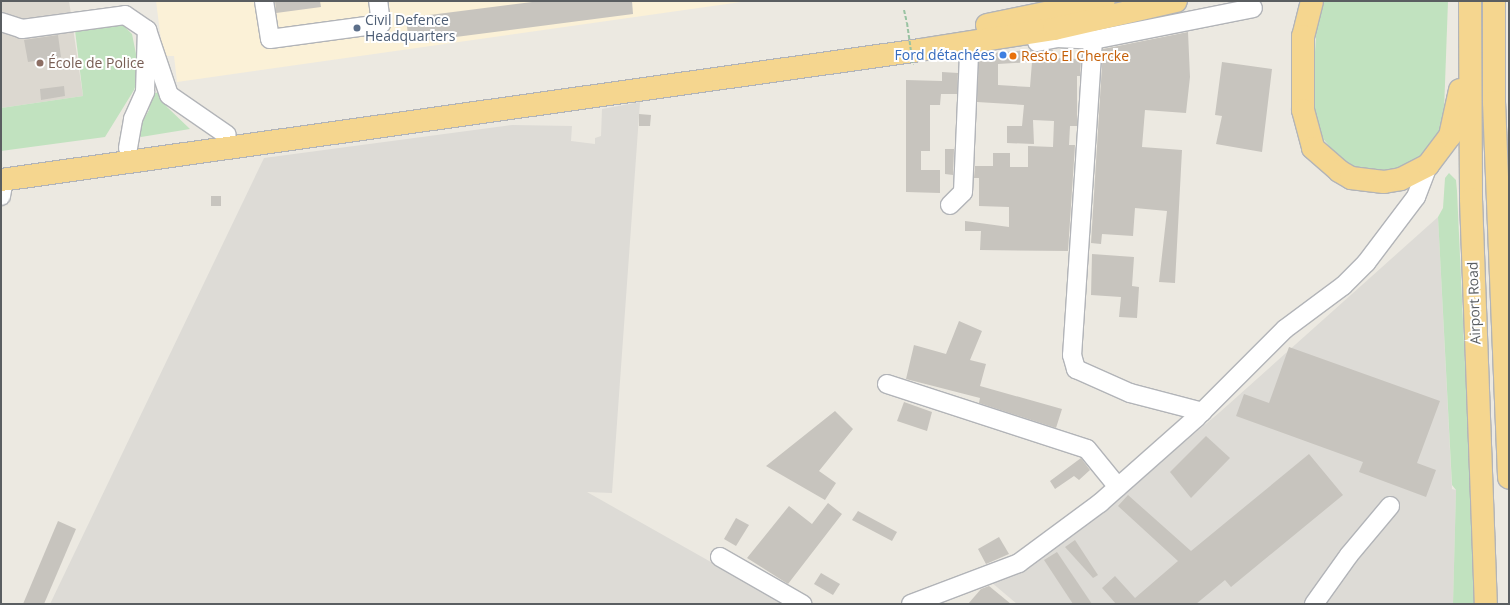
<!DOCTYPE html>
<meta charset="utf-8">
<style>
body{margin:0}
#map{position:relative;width:1510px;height:605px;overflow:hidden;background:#ece9e1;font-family:"Open Sans",sans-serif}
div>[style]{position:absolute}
.commercial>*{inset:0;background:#fbf1d7}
.industrial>*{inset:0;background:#dddbd6}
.education>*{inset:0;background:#dcd8d0}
.green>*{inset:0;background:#c1e2bf}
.building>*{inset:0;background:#c7c4be}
.path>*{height:2px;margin-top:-1px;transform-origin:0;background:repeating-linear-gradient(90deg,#99c3a2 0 4px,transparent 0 6px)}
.roads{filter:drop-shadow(1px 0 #b2b4b8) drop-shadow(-1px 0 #b2b4b8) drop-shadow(0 1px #b2b4b8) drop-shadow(0 -1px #b2b4b8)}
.minor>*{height:18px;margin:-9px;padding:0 9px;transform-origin:9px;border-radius:9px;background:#fff}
.highway>*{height:22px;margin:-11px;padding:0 11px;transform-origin:11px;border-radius:11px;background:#f5d68f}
.path-bridge>*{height:2px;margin-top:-1px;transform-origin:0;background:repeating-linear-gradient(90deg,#99c3a2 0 4px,transparent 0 6px)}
.dots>*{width:11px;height:11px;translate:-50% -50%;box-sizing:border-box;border:2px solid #fff;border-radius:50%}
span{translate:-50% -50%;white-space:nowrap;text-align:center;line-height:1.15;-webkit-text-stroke:4px #fff;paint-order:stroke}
.service-label{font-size:14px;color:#4e5e75}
.left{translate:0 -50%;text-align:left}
.shop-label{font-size:14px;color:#366cbe}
.right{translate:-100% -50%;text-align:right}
.food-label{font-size:14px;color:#c56008}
.education-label{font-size:14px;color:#785e54}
.street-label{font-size:14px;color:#5a5e61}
.frame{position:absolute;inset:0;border:2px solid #5a5e61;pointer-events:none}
</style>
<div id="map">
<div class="commercial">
<div style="clip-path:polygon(156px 1px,748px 1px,177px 82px,174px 56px,163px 56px)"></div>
</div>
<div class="industrial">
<div style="clip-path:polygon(640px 102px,612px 493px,587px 492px,785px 604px,50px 604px,264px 158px,512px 125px,572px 126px,571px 141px,595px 144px,595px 138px,601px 136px,602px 109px)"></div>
<div style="clip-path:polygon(1438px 217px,1452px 489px,1456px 490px,1453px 604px,1017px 604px,991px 582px,1074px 535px,1220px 412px)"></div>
</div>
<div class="education">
<div style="clip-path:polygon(1px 1px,69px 1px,83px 96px,1px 108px)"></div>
</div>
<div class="green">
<div style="clip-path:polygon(1324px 1px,1448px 1px,1444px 111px,1439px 136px,1419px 161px,1389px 173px,1363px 172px,1340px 159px,1320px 135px,1314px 108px,1315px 52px,1317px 20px)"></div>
<div style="clip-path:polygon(123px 25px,132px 34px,140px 74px,134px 90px,105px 137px,1px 151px,1px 108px,83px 96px,75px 30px)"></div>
<div style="clip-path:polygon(160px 92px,167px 107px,190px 129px,141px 137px,137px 131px,149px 110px,151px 94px)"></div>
<div style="clip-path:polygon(1449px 173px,1456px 180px,1457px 191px,1476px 604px,1453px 604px,1456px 490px,1452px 485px,1438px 217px,1443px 208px,1445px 178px)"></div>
</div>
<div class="building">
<div style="clip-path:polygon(275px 1px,320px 1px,321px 7px,276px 13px)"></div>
<div style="clip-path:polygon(540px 1px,632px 1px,633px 14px,409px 43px,406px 18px)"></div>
<div style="clip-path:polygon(1188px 32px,1190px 77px,1186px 113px,1145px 110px,1142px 147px,1182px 150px,1175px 283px,1159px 282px,1167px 211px,1135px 208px,1133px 236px,1102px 234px,1101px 244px,1091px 243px,1103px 49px)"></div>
<div style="clip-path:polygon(58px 35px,61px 57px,28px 62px,24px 40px)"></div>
<div style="clip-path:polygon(evenodd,1030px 50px,1053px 50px,1052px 58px,1081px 59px,1080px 76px,1077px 76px,1077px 126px,1070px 126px,1069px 145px,1075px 145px,1068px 251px,980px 250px,981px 231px,965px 231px,965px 221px,1009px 227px,1009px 207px,979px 206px,979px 178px,974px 178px,975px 166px,993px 166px,993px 153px,1010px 153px,1010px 167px,1028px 167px,1028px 146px,1053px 147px,1054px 121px,1033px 120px,1034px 144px,1007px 143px,1007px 126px,1022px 126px,1024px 105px,977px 102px,979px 54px,1030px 50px,1032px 62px,1030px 87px,998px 85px,998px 64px,1032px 62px)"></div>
<div style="clip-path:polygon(1222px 62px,1272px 69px,1262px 152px,1216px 144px,1222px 116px,1215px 115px)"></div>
<div style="clip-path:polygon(942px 72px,958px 73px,957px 94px,941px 94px,940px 105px,930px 105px,930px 151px,921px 151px,921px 170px,940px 170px,940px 193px,906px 192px,906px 80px,942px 81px)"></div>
<div style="clip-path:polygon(64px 86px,65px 96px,41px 100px,40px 89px)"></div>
<div style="clip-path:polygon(639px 114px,651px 115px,650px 126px,639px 126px)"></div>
<div style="clip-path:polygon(945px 149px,954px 149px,953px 175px,945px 174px)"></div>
<div style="clip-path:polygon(211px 196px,221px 196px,221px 206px,211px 206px)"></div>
<div style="clip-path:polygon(1092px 254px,1134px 257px,1132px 286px,1139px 287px,1137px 318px,1119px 317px,1121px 297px,1091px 295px)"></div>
<div style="clip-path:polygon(959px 321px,982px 331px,970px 360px,986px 364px,980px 386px,1062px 409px,1056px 428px,979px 403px,980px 398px,906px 379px,914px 345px,946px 354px)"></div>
<div style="clip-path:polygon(1289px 347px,1440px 401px,1417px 463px,1436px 470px,1426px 497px,1359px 472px,1363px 462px,1236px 416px,1244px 394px,1269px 403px)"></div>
<div style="clip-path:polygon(904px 402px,932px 412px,927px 431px,897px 421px)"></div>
<div style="clip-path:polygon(835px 411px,853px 429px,819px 471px,836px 483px,825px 500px,766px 466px)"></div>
<div style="clip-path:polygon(1206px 436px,1230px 458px,1191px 498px,1170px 472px)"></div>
<div style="clip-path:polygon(1309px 454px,1343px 495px,1231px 587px,1225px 580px,1196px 604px,1116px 604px,1102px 588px,1115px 576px,1135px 598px,1178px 561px,1118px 506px,1128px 495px,1191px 551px)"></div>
<div style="clip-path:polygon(1081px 458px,1090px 470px,1079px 480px,1074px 476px,1055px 489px,1050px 481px)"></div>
<div style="clip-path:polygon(828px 503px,842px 514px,788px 584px,747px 558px,789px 506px,812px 524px)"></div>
<div style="clip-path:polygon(858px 511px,897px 532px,892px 541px,852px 520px)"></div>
<div style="clip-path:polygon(736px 518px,749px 525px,736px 546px,724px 539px)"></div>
<div style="clip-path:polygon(58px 521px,76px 529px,44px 604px,23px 604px)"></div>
<div style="clip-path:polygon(999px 537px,1009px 554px,986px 564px,978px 549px)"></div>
<div style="clip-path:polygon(1075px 540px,1098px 575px,1093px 578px,1065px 547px)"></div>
<div style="clip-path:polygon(1057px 552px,1092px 604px,1073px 604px,1044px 560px)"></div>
<div style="clip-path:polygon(821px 573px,840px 584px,833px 595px,814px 584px)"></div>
<div style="clip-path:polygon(989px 586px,1011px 604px,968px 604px,981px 589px)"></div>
</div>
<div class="path">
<div style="left:904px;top:10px;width:13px;rotate:77deg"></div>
</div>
<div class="roads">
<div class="minor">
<div style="left:264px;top:1px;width:38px;rotate:81deg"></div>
<div style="left:270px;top:39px;width:112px;rotate:-7.7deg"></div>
<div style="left:381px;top:24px;width:23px;rotate:-97deg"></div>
<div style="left:1px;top:22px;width:22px;rotate:18deg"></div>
<div style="left:22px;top:29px;width:104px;rotate:-7.7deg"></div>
<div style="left:125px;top:15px;width:27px;rotate:34deg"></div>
<div style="left:1093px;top:40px;width:316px;rotate:93.8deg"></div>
<div style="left:1072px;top:355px;width:15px;rotate:74deg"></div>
<div style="left:1076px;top:369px;width:59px;rotate:24deg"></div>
<div style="left:1130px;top:393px;width:75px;rotate:14.6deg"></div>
<div style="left:1037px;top:42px;width:20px;rotate:-11deg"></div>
<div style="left:1057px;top:38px;width:36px;rotate:3deg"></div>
<div style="left:1093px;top:40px;width:163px;rotate:-11.3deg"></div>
<div style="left:128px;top:148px;width:29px;rotate:-80deg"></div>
<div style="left:133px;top:119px;width:30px;rotate:-66deg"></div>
<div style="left:145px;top:92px;width:62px;rotate:-88.2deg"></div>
<div style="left:147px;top:30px;width:69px;rotate:71.3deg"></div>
<div style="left:169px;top:95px;width:70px;rotate:34.6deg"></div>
<div style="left:1px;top:196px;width:17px;rotate:-80deg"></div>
<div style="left:950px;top:205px;width:18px;rotate:-45deg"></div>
<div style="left:963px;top:192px;width:139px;rotate:-87.5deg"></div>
<div style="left:887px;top:384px;width:210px;rotate:18deg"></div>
<div style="left:1087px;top:449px;width:49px;rotate:50.8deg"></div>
<div style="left:720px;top:557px;width:95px;rotate:29.8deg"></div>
<div style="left:911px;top:604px;width:116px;rotate:-20.8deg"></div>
<div style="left:1019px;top:563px;width:101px;rotate:-36.5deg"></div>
<div style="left:1100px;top:503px;width:128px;rotate:-41.5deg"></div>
<div style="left:1196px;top:418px;width:126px;rotate:-45deg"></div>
<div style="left:1285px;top:329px;width:72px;rotate:-36.6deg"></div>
<div style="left:1343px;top:286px;width:33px;rotate:-45deg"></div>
<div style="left:1366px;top:263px;width:83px;rotate:-52.9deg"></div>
<div style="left:1416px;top:197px;width:34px;rotate:-69deg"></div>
<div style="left:1314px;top:604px;width:60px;rotate:-54.5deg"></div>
<div style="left:1349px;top:555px;width:64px;rotate:-50.1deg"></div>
</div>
<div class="highway">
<div style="left:1312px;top:1px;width:36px;rotate:104deg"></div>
<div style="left:1303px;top:36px;width:74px;rotate:90deg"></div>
<div style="left:1303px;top:110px;width:39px;rotate:75deg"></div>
<div style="left:1313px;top:148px;width:35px;rotate:41deg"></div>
<div style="left:1339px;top:171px;width:14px;rotate:30deg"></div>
<div style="left:1351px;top:178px;width:33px;rotate:7deg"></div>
<div style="left:1384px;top:182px;width:17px;rotate:-10deg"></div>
<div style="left:1401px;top:179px;width:30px;rotate:-27deg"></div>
<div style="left:1428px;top:165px;width:36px;rotate:-53deg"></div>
<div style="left:1450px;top:136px;width:47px;rotate:-77.7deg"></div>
<div style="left:1470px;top:1px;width:198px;rotate:89.7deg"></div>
<div style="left:1471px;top:199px;width:405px;rotate:87.9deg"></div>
<div style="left:1494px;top:1px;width:101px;rotate:90deg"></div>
<div style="left:1494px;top:102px;width:376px;rotate:87.7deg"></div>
<div style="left:987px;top:25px;width:119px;rotate:-11.6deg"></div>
<div style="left:1px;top:180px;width:928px;rotate:-8.05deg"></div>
<div style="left:920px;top:50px;width:136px;rotate:-8.9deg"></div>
<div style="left:1054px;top:29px;width:125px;rotate:-12.9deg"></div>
</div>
</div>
<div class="path-bridge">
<div style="left:907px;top:23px;width:42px;rotate:81.9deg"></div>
</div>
<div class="dots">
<div style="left:357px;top:28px;background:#5c6f8a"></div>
<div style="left:1003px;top:55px;background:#3f7fe0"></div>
<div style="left:1013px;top:56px;background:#e8710a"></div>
<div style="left:40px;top:63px;background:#8d6e63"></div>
</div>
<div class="service-label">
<span class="left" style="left:365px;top:28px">Civil Defence<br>Headquarters</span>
</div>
<div class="shop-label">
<span class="right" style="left:995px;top:55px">Ford détachées</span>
</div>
<div class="food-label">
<span class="left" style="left:1021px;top:56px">Resto El Chercke</span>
</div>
<div class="education-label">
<span class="left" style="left:48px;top:63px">École de Police</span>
</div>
<div class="street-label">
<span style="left:1474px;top:303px;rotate:-92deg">Airport Road</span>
</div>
<div class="frame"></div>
</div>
